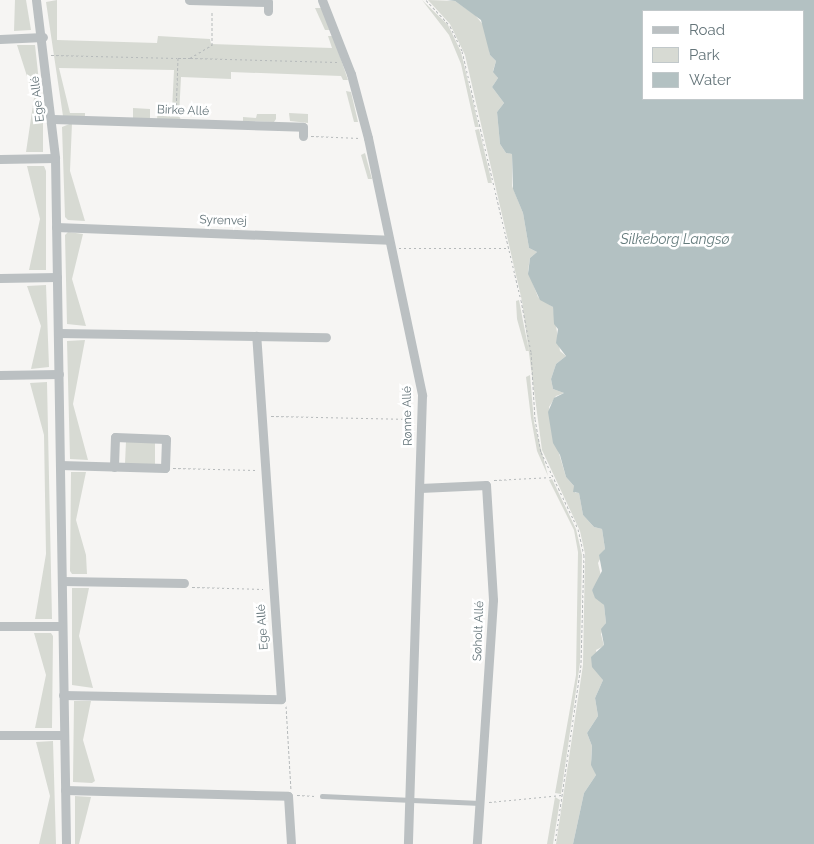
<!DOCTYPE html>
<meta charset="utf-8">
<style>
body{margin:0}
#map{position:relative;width:814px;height:844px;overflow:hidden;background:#f6f5f3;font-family:Raleway,sans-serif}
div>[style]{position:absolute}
.green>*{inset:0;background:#d7dad3}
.water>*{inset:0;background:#b3c1c2}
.path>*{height:1px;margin-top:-0.5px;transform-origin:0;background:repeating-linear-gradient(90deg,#b5b9ba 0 2.5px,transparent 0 5px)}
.lane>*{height:4.5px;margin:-2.25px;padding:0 2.25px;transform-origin:2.25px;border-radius:2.25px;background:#bbc0c2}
.street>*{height:9px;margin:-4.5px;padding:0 4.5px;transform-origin:4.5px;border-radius:4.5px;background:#bbc0c2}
span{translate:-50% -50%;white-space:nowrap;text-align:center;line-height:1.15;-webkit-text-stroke:5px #fff;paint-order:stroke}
.street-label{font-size:12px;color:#65757a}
.water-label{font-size:14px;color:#647b7c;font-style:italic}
.legend{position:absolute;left:642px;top:10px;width:162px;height:90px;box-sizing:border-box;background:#fff;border:1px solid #c1c8ca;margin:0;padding:6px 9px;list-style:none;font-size:15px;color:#65757a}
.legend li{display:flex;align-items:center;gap:10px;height:25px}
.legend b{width:25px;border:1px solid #c1c8ca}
</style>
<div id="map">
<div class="green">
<div style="clip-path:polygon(15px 0,26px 0,31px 30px,14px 31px)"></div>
<div style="clip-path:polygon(57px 0,57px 40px,157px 43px,158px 36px,210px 39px,211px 44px,332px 48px,328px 36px,333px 36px,348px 80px,343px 80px,341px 76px,231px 72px,231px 79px,181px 77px,179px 116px,181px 120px,157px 119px,158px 109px,172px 110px,174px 70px,59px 68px,70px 113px,85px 113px,85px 116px,63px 116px,46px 2px)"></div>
<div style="clip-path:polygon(422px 0,448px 25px,461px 52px,479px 127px,475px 127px,461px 64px,449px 35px)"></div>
<div style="clip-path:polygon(428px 0,455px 1px,475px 15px,485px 27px,490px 55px,496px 61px,493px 71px,498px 78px,492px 87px,504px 103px,497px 112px,500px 144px,506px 153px,512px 154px,512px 186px,523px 213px,529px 248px,537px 252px,530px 258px,528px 271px,538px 297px,553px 307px,560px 351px,566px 356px,556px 364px,551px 379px,553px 389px,564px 393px,556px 396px,549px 407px,552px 430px,566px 477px,574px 486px,575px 493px,579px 493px,583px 515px,594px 527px,602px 529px,605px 549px,598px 563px,601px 576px,592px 590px,604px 605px,606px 623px,601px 634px,604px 646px,596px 650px,603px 680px,595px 698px,598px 716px,587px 733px,592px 746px,591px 760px,596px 775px,584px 793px,573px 844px,556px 844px,583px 665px,585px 554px,580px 531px,542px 450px,522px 301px,465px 55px,450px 24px)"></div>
<div style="clip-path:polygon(315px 8px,322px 8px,332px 30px,325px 30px)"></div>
<div style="clip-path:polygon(17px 45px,35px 45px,43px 119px,43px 152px,26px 152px,34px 98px)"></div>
<div style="clip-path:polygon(346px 91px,351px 92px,358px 122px,354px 122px)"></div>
<div style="clip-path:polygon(133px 108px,150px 109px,150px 119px,133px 118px)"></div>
<div style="clip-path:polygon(289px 113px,308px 114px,308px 123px,290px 121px)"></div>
<div style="clip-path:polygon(257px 114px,276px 114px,276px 119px,274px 122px,243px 121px,243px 117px,256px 118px)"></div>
<div style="clip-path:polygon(72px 123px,70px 171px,85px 221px,68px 220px,65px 217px,62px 127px)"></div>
<div style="clip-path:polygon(479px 129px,492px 183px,488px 183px,475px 130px)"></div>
<div style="clip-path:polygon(365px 153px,372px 179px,368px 179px,361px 155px)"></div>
<div style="clip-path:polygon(27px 166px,44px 166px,46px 171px,46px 270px,29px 270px,40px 219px)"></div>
<div style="clip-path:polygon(68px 232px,83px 234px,72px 279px,86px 326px,67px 324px,65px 235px)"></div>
<div style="clip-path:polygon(46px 285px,49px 367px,31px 369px,41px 326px,27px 286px)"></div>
<div style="clip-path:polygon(519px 300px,523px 321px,529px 351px,526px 351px,517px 319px,516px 301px)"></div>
<div style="clip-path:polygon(85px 340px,73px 404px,88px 460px,70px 459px,67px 341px)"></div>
<div style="clip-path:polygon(530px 375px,534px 422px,548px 476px,537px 451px,531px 418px,526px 377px)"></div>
<div style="clip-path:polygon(47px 382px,52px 619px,35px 619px,46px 554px,44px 435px,30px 383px)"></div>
<div style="clip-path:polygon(126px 441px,155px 442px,155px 465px,125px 464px)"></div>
<div style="clip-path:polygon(71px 472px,86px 472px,76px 520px,86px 555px,87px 574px,72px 574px,70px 571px)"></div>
<div style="clip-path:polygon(552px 479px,576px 529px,582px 555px,580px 663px,561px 794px,555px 793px,576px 675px,578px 552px,574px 530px,549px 480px)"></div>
<div style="clip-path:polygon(72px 588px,89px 588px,79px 636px,93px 688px,72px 685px)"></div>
<div style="clip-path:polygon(34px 633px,51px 633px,53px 636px,52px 728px,35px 728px,46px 675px)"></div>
<div style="clip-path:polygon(74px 701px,91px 701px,83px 740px,95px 781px,92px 783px,73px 782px)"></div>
<div style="clip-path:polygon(53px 741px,56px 844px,39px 844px,50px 796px,36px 742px)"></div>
<div style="clip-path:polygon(75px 796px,91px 797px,79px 844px,75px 844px)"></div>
<div style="clip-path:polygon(555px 797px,560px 800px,553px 844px,547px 844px)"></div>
</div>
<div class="water">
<div style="clip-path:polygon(evenodd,447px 0,814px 0,814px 844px,573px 844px,584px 793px,596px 775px,591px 765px,592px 746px,587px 733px,598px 716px,595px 698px,603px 680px,592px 667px,591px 657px,604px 645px,601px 629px,606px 623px,604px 605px,595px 598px,592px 590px,602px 571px,599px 555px,605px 549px,602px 529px,594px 527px,583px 515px,579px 493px,573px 492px,574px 486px,566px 477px,560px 455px,553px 443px,548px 412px,554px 398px,564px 393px,553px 389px,551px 379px,556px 364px,566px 356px,556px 343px,558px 329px,554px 324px,553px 307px,540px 300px,528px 274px,530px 258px,537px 252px,529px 248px,523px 213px,513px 189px,512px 154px,506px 153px,500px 144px,497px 112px,504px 103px,492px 87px,498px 78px,493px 72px,496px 61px,490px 55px,481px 20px,455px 1px,447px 0,643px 11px,803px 11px,803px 99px,643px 99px,643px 11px)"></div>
</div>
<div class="path">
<div style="left:426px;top:0;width:35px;rotate:47deg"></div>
<div style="left:450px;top:26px;width:28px;rotate:64deg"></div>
<div style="left:462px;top:51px;width:256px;rotate:76.7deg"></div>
<div style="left:521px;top:300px;width:53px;rotate:79.1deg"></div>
<div style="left:531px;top:352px;width:67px;rotate:86.6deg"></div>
<div style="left:535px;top:419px;width:34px;rotate:80deg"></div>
<div style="left:541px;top:452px;width:85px;rotate:64.3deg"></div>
<div style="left:578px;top:529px;width:27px;rotate:77deg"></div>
<div style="left:584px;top:555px;width:110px;rotate:91.6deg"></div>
<div style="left:581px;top:665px;width:181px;rotate:98.3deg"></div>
<div style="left:51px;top:55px;width:126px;rotate:1.4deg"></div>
<div style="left:190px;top:58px;width:147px;rotate:1.6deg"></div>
<div style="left:176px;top:115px;width:57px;rotate:-88deg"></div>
<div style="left:178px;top:58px;width:12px"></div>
<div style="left:190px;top:58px;width:26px;rotate:-31deg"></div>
<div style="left:212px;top:45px;width:34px;rotate:-90deg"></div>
<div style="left:311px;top:136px;width:49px;rotate:2.3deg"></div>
<div style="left:399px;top:248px;width:109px"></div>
<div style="left:271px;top:416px;width:141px;rotate:1.2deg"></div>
<div style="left:173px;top:468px;width:84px;rotate:1.4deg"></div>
<div style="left:494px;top:480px;width:59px;rotate:-2.9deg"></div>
<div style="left:192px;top:587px;width:71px;rotate:1.6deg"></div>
<div style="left:286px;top:706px;width:83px;rotate:86.6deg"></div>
<div style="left:297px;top:795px;width:18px;rotate:3deg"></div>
<div style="left:489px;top:802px;width:73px;rotate:-5.5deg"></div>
</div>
<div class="lane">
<div style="left:322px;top:796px;width:158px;rotate:2.5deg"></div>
</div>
<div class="street">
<div style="left:36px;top:0;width:159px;rotate:83.1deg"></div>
<div style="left:55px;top:158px;width:686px;rotate:89.08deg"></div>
<div style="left:189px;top:0;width:79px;rotate:1.5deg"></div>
<div style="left:268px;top:2px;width:9px;rotate:90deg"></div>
<div style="left:322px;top:0;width:79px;rotate:68.6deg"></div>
<div style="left:351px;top:74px;width:66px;rotate:75.1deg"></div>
<div style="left:368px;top:138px;width:263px;rotate:78.1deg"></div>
<div style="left:422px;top:395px;width:449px;rotate:91.8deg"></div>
<div style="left:0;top:39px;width:43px;rotate:-2.7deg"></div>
<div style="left:53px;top:119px;width:250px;rotate:1.8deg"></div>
<div style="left:303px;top:127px;width:9px;rotate:90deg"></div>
<div style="left:0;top:159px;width:55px;rotate:-1deg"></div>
<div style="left:56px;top:227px;width:333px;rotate:2.2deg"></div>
<div style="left:0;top:278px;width:57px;rotate:-1deg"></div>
<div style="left:58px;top:333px;width:268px;rotate:0.9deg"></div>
<div style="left:0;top:375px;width:59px;rotate:-1deg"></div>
<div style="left:60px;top:465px;width:105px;rotate:1.6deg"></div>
<div style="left:165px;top:468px;width:29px;rotate:-88deg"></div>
<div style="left:166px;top:439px;width:51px;rotate:-177.8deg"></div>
<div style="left:115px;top:437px;width:30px;rotate:92deg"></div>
<div style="left:420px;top:488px;width:66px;rotate:-2.6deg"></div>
<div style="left:486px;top:485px;width:115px;rotate:86.5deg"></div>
<div style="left:493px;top:600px;width:245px;rotate:93.8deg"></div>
<div style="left:62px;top:581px;width:122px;rotate:0.9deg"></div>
<div style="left:0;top:626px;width:62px"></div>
<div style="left:63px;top:695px;width:218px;rotate:1.1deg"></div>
<div style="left:281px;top:699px;width:364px;rotate:-93.9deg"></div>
<div style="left:0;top:735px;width:64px"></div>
<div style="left:65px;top:790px;width:223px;rotate:1.5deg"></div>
<div style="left:288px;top:796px;width:48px;rotate:86.4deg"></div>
</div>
<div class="street-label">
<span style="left:38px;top:99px;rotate:-97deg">Ege Allé</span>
<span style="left:183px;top:111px;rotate:2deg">Birke Allé</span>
<span style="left:223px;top:221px;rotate:2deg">Syrenvej</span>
<span style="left:408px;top:416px;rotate:-91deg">Rønne Allé</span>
<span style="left:263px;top:627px;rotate:-94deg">Ege Allé</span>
<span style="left:479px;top:631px;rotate:-88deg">Søholt Allé</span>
</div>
<div class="water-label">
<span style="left:675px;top:239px">Silkeborg Langsø</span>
</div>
<ul class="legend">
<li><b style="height:6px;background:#bbc0c2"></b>Road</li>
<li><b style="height:14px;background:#d7dad3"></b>Park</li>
<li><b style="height:14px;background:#b3c1c2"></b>Water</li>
</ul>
</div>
